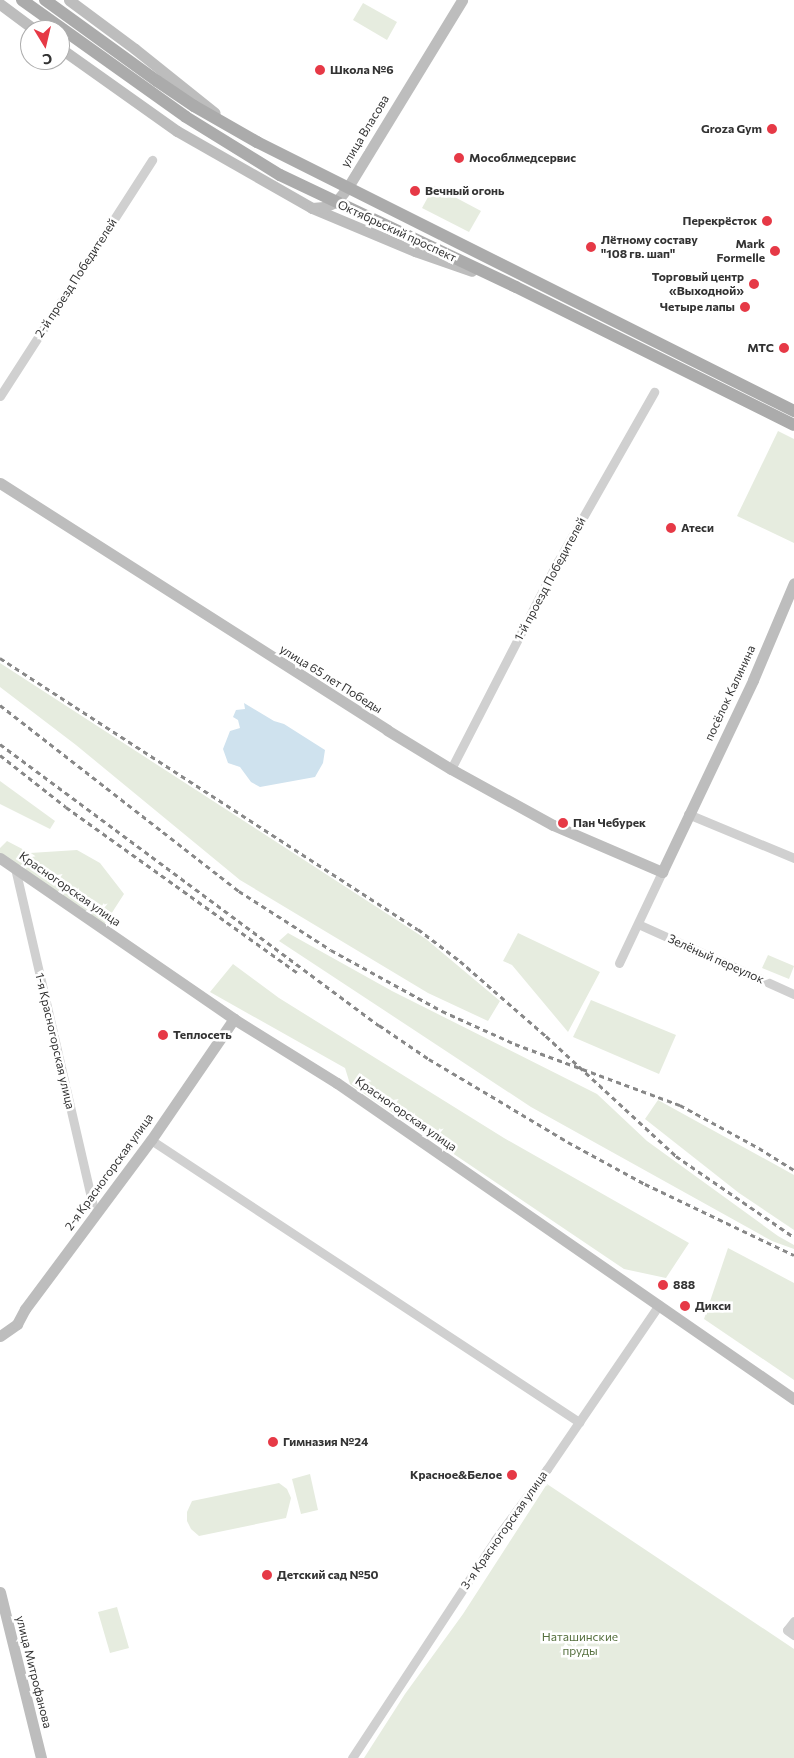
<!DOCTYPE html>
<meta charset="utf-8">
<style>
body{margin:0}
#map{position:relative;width:794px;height:1758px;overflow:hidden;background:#fff;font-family:Commissioner,sans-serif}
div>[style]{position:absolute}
.green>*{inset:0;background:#e6ecdf}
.water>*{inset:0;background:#cfe2ee}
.street>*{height:9px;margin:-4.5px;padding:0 4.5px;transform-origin:4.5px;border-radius:4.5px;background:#d0d0d0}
.secondary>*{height:11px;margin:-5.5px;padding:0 5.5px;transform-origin:5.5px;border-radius:5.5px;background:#bdbdbd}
.primary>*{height:12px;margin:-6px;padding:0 6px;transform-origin:6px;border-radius:6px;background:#ababab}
.rail>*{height:2.5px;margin-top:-1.25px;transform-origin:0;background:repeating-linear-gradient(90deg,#888 0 5px,transparent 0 9px)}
.dots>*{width:14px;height:14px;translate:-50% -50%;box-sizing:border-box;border:2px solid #fff;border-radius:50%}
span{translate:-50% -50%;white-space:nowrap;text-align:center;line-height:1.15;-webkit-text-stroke:5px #fff;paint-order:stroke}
.poi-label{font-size:12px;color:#333;font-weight:700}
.left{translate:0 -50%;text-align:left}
.right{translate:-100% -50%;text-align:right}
.street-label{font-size:12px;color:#333}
.park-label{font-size:12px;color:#56703f}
.north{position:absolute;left:20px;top:20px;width:50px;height:50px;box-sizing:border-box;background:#fff;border:1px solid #adadad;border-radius:50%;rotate:171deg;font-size:14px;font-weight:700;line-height:20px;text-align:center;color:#333}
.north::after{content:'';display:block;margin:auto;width:18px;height:22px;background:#e63946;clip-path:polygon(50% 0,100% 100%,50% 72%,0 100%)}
</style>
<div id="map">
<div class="green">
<div style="clip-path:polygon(363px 3px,397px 22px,387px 40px,353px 20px)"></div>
<div style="clip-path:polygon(434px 186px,481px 211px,469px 232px,422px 208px)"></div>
<div style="clip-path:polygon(778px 431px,794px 439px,794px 543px,737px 516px)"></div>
<div style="clip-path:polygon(0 663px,426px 939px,500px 1001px,488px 1021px,428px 993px,240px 880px,76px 745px,0 687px)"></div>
<div style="clip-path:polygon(0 781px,55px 821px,50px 829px,0 804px)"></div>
<div style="clip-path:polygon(7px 841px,30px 853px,77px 850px,100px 863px,124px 894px,104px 925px,0 855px,0 848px)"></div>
<div style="clip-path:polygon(288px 933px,392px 991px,597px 1094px,647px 1141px,778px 1236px,794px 1245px,794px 1249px,772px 1241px,531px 1107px,279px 941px)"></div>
<div style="clip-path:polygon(518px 933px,600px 972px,568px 1032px,512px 965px,503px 961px)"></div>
<div style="clip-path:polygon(768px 955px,794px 966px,789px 979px,762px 968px)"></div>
<div style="clip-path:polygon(233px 964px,279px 998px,504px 1138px,689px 1243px,666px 1278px,624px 1269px,350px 1084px,345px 1068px,210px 992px)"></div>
<div style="clip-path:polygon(591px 1000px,676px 1035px,659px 1074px,573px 1037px)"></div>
<div style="clip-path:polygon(658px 1100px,794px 1175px,794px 1230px,739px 1193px,645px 1119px)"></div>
<div style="clip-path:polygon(728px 1248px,794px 1283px,794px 1380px,704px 1319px)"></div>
<div style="clip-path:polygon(310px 1474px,318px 1510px,301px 1514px,292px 1479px)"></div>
<div style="clip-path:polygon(279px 1483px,287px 1489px,291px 1498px,286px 1518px,199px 1536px,191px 1529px,187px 1521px,187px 1512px,192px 1501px)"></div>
<div style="clip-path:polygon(547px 1484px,794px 1649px,794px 1758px,364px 1758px,405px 1694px,463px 1614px)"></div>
<div style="clip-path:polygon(117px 1607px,129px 1648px,110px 1653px,98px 1612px)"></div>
</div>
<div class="water">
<div style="clip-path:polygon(244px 703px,274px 721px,284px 724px,325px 750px,323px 763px,315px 777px,260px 787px,251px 782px,240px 767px,228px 763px,223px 749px,230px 731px,240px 728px,238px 720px,233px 717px,236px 710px,245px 709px)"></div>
</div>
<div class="street">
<div style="left:0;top:396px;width:281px;rotate:-57.2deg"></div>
<div style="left:451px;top:769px;width:232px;rotate:-62.8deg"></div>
<div style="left:557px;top:563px;width:197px;rotate:-60.4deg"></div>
<div style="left:688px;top:814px;width:115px;rotate:22.5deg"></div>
<div style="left:15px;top:868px;width:356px;rotate:77deg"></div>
<div style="left:638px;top:924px;width:171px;rotate:24.2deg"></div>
<div style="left:619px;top:963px;width:101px;rotate:-64.7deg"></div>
<div style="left:151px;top:1140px;width:513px;rotate:33.38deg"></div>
<div style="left:794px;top:1621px;width:11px;rotate:128deg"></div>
<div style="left:787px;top:1630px;width:9px;rotate:36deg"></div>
<div style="left:352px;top:1758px;width:261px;rotate:-56.7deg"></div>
<div style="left:495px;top:1540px;width:88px;rotate:-53.8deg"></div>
<div style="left:547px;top:1469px;width:199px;rotate:-55.7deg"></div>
</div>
<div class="secondary">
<div style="left:69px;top:0;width:82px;rotate:36.6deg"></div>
<div style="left:135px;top:49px;width:102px;rotate:38.7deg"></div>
<div style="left:0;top:4px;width:44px;rotate:36.6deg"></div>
<div style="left:60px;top:48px;width:143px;rotate:35.4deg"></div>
<div style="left:177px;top:131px;width:155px;rotate:29.7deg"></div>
<div style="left:312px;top:208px;width:112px;rotate:22.7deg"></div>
<div style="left:415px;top:251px;width:60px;rotate:19.3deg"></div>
<div style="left:312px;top:208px;width:12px;rotate:-5deg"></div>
<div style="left:324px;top:207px;width:13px;rotate:-23deg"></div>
<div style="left:336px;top:202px;width:19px;rotate:-51deg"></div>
<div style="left:348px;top:187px;width:219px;rotate:-58.6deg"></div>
<div style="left:0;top:483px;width:459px;rotate:32.5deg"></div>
<div style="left:387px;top:730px;width:75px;rotate:31.4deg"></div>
<div style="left:451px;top:769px;width:116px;rotate:28.8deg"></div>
<div style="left:553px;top:825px;width:119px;rotate:23.3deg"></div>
<div style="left:662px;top:872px;width:212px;rotate:-64.6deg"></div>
<div style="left:753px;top:680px;width:105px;rotate:-67.1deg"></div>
<div style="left:0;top:858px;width:284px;rotate:34.5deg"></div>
<div style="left:234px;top:1019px;width:121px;rotate:31.9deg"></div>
<div style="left:337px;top:1083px;width:556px;rotate:34.66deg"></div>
<div style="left:0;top:1336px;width:21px;rotate:-35deg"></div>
<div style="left:17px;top:1324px;width:17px;rotate:-62deg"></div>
<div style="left:25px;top:1309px;width:211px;rotate:-53.3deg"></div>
<div style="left:151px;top:1140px;width:147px;rotate:-55.6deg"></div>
<div style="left:0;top:1592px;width:171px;rotate:76.1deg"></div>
</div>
<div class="primary">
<div style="left:22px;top:0;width:201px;rotate:35.5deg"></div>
<div style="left:186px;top:117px;width:110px;rotate:31.7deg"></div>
<div style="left:280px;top:175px;width:261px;rotate:25.4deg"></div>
<div style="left:516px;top:287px;width:310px;rotate:26.4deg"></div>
<div style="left:45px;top:0;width:138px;rotate:35.9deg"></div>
<div style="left:157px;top:81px;width:45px;rotate:34deg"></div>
<div style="left:194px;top:106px;width:73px;rotate:29.7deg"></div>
<div style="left:257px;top:142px;width:601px;rotate:26.61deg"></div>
</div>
<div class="rail">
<div style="left:0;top:658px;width:498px;rotate:33deg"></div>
<div style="left:418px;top:929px;width:53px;rotate:37.3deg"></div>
<div style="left:460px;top:961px;width:114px;rotate:41.1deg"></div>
<div style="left:546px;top:1036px;width:177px;rotate:42.7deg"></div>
<div style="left:676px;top:1156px;width:143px;rotate:34.5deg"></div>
<div style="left:0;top:705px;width:303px;rotate:37.9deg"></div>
<div style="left:239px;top:891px;width:109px;rotate:32.7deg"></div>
<div style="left:331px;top:950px;width:127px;rotate:28.8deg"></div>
<div style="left:442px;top:1011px;width:80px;rotate:24.3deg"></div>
<div style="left:515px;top:1044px;width:176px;rotate:20.3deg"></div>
<div style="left:680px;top:1105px;width:90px;rotate:28.6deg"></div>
<div style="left:759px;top:1148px;width:41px;rotate:32.2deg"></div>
<div style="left:0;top:744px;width:472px;rotate:36.6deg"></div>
<div style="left:379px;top:1025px;width:60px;rotate:34.2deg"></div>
<div style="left:429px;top:1059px;width:162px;rotate:30.8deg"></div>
<div style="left:568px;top:1142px;width:88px;rotate:28.6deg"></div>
<div style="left:645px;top:1184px;width:165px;rotate:25.5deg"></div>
<div style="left:0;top:755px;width:84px;rotate:38.2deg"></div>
<div style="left:66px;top:807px;width:285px;rotate:35.6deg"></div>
</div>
<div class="dots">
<div style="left:320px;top:70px;background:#e63946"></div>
<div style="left:772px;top:129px;background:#e63946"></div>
<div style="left:459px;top:158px;background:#e63946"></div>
<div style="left:415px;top:191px;background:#e63946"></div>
<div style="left:767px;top:221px;background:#e63946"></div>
<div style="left:591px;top:247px;background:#e63946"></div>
<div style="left:775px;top:251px;background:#e63946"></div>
<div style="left:754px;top:284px;background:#e63946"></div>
<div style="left:745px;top:307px;background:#e63946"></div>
<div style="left:784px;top:348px;background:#e63946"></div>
<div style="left:671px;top:528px;background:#e63946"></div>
<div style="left:563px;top:823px;background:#e63946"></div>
<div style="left:163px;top:1035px;background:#e63946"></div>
<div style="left:663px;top:1285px;background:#e63946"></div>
<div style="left:685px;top:1306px;background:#e63946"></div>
<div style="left:273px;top:1442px;background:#e63946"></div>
<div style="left:512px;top:1475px;background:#e63946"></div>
<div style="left:267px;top:1575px;background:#e63946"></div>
</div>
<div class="poi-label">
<span class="left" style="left:330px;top:70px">Школа №6</span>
<span class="right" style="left:762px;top:129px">Groza Gym</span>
<span class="left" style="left:469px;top:158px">Мособлмедсервис</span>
<span class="left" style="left:425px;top:191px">Вечный огонь</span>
<span class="right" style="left:757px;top:221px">Перекрёсток</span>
<span class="left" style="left:601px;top:247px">Лётному составу<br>"108 гв. шап"</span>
<span class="right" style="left:765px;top:251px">Mark<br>Formelle</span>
<span class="right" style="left:744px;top:284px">Торговый центр<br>«Выходной»</span>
<span class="right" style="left:735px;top:307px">Четыре лапы</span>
<span class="right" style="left:774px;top:348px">МТС</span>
<span class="left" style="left:681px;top:528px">Атеси</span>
<span class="left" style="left:573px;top:823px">Пан Чебурек</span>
<span class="left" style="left:173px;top:1035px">Теплосеть</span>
<span class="left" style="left:673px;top:1285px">888</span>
<span class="left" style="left:695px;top:1306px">Дикси</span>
<span class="left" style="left:283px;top:1442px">Гимназия №24</span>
<span class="right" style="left:502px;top:1475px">Красное&amp;Белое</span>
<span class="left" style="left:277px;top:1575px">Детский сад №50</span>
</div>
<div class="street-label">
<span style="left:365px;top:131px;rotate:-59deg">улица Власова</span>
<span style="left:397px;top:231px;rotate:25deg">Октябрьский проспект</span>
<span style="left:76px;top:278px;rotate:-57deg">2-й проезд Победителей</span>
<span style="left:550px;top:579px;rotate:-62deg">1-й проезд Победителей</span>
<span style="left:331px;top:679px;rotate:32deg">улица 65 лет Победы</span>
<span style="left:730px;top:693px;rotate:-65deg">посёлок Калинина</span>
<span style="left:70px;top:889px;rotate:35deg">Красногорская улица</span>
<span style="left:716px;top:959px;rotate:24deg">Зелёный переулок</span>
<span style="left:55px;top:1041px;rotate:77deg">1-я Красногорская улица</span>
<span style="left:406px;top:1114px;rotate:35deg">Красногорская улица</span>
<span style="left:109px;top:1172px;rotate:-54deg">2-я Красногорская улица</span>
<span style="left:504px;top:1530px;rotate:-55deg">3-я Красногорская улица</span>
<span style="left:34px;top:1672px;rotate:76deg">улица Митрофанова</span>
</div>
<div class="park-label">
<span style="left:580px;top:1644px">Наташинские<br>пруды</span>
</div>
<div class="north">С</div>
</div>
